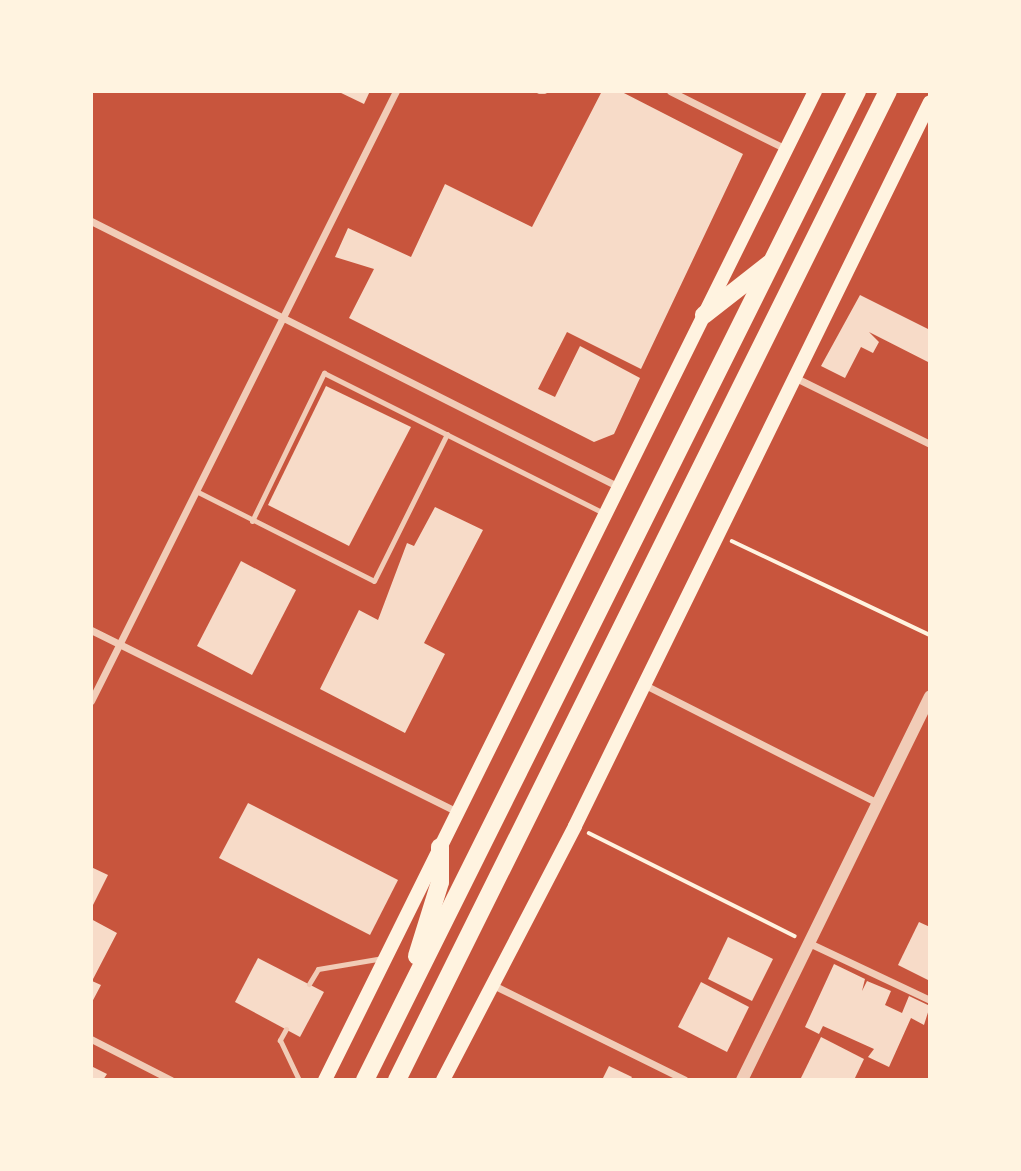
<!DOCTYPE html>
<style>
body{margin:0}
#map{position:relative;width:1021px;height:1171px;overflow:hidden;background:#c8553d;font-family:"Titillium Web",sans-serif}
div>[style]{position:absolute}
.building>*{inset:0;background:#f7dbc8}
.path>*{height:3.5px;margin:-1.75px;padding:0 1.75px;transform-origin:1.75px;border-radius:1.75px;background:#fff3e0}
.service>*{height:5px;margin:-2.5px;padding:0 2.5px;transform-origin:2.5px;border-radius:2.5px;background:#f1ccb7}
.minor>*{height:7px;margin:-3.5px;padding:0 3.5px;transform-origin:3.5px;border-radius:3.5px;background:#f1ccb7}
.tertiary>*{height:12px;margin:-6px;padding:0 6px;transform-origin:6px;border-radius:6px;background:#f1ccb7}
.secondary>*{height:14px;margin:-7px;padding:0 7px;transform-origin:7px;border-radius:7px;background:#fff3e0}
.primary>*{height:18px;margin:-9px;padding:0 9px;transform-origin:9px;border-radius:9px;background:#fff3e0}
span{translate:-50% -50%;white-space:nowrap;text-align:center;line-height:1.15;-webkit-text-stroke:5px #fff3e0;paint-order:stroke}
.frame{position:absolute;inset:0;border:93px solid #fff3e0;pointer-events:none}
</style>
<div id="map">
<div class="building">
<div style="clip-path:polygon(337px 91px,370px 91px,364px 104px)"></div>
<div style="clip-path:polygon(602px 91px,620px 91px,743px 154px,641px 369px,567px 332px,538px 389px,555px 397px,580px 346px,640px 378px,614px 434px,594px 442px,349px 318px,374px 269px,335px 257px,348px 228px,411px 257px,445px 184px,532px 227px)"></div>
<div style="clip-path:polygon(860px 295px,930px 330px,930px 363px,869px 332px,879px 342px,873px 353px,861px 347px,845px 378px,821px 366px)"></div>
<div style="clip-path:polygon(326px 386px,411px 427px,349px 546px,268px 505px)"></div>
<div style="clip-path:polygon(435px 507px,483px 530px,424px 643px,445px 654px,405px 733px,320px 689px,359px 610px,378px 620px,407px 543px,414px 546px)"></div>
<div style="clip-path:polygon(241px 561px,296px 590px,252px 675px,197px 646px)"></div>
<div style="clip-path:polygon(248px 803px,398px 880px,370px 935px,219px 858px)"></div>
<div style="clip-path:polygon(91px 867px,108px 875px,91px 909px)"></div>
<div style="clip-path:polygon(91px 919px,117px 933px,92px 981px,101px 985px,91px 1004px)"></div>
<div style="clip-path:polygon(919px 922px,930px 927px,930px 981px,898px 965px)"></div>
<div style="clip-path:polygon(728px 937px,773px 959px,752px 1001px,708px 979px)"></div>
<div style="clip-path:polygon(258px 958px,324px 992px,300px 1037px,235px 1002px)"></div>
<div style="clip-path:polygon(834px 964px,865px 979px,862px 991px,867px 981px,891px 991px,885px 1005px,902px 1013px,909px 996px,930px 1006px,924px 1025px,911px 1018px,889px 1067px,868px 1057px,874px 1049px,823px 1026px,819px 1034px,805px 1027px)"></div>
<div style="clip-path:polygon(701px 982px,749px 1007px,727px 1052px,678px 1027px)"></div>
<div style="clip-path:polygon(821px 1037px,864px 1059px,854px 1080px,800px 1080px)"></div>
<div style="clip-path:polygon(91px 1066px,107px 1074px,103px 1080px,91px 1080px)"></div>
<div style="clip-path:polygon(609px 1066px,632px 1077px,630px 1080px,602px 1080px)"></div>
</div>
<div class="path">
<div style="left:732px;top:541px;width:219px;rotate:25.4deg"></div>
<div style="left:589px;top:833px;width:230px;rotate:26.6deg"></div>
</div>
<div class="service">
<div style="left:539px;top:91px;width:5px"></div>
<div style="left:196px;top:491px;width:199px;rotate:26.8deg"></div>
<div style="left:374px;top:581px;width:164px;rotate:-63.6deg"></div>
<div style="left:252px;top:521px;width:165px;rotate:-64.1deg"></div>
<div style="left:324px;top:373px;width:312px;rotate:26.6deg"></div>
<div style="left:309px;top:984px;width:17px;rotate:-59deg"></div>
<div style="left:318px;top:969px;width:66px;rotate:-9.6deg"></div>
<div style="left:286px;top:1029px;width:13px;rotate:119deg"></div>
<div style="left:280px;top:1040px;width:44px;rotate:64.6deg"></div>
</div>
<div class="minor">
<div style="left:670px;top:91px;width:130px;rotate:26.6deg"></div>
<div style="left:91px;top:221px;width:591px;rotate:26.74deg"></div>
<div style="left:796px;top:378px;width:149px;rotate:26.2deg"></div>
<div style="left:91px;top:630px;width:410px;rotate:26.4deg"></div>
<div style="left:643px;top:684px;width:263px;rotate:26.9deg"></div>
<div style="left:91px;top:701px;width:682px;rotate:-63.43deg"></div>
<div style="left:809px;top:943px;width:134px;rotate:25.2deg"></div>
<div style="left:491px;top:984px;width:216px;rotate:26.3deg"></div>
<div style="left:91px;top:1039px;width:90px;rotate:27.1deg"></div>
</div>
<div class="tertiary">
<div style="left:742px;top:1080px;width:427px;rotate:-63.9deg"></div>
</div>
<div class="secondary">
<div style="left:325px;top:1080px;width:1104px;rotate:-63.64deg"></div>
<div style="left:443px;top:1080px;width:286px;rotate:-62.5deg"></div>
<div style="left:575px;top:826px;width:806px;rotate:-63.88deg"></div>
</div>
<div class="primary">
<div style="left:704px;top:315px;width:83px;rotate:-38.1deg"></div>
<div style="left:417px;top:956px;width:77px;rotate:-72.7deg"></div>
<div style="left:440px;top:882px;width:35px;rotate:-90deg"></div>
<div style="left:365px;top:1080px;width:1105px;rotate:-63.55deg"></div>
<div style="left:397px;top:1080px;width:1104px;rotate:-63.6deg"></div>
</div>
<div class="frame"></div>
</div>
